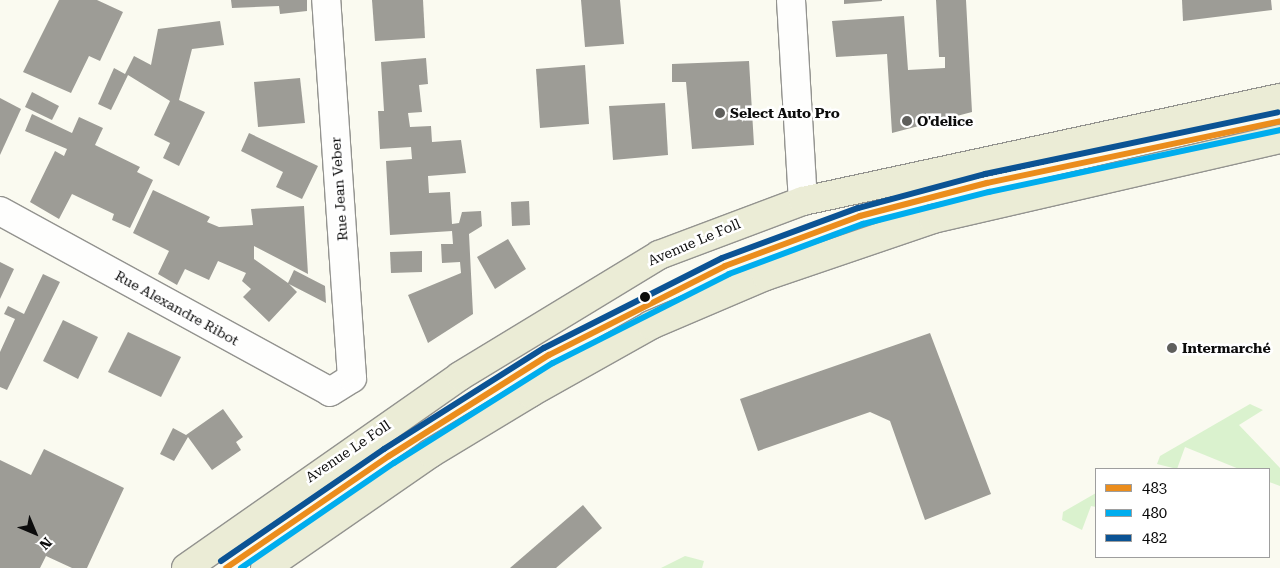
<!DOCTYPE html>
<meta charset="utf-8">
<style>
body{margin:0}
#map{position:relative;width:1280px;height:568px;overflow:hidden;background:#fafaf0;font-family:"Roboto Serif",serif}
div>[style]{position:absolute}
.green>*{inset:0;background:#daf2ce}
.building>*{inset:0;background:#9d9c96}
.roads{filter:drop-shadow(1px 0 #93938f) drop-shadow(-1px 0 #93938f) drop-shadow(0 1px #93938f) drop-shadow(0 -1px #93938f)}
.minor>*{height:28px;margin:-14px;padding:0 14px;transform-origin:14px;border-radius:14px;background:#fefefd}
.major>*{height:28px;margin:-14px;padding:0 14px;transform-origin:14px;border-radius:14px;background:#ebecd6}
.bus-1>*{height:6px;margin:-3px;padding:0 3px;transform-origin:3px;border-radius:3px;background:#eb8d1c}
.bus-2>*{height:6px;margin:-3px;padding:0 3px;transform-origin:3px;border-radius:3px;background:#00adee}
.bus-3>*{height:6px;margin:-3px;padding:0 3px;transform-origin:3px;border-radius:3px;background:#0b5394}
.dots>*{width:14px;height:14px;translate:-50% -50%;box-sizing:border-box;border:2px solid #fff;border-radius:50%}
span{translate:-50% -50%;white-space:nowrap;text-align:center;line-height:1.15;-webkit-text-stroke:5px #fff;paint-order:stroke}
.poi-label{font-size:14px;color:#0c0c0c;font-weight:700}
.left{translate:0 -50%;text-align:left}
.street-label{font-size:14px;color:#0c0c0c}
.legend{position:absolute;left:1095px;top:468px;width:175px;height:90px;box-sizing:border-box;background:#fff;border:1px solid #9e9e9e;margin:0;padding:6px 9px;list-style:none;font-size:15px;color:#0c0c0c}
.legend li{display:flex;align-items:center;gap:10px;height:25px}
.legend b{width:25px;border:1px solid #9e9e9e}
.north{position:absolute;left:10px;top:508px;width:50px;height:50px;-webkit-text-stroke:4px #fff;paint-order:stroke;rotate:135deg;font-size:14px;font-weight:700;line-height:20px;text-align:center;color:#0c0c0c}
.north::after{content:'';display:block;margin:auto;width:18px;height:22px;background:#0c0c0c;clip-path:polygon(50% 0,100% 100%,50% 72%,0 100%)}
</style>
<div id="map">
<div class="green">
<div style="clip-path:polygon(1250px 404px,1263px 410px,1239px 425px,1280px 468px,1280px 486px,1269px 482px,1269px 469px,1239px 469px,1185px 447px,1177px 469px,1157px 464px,1160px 456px)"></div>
<div style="clip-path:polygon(1096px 493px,1096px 507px,1091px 506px,1082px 530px,1062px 520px,1063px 512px)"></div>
<div style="clip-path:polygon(685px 556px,704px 561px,702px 568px,661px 568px)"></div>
</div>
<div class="building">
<div style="clip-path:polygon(59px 0,97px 0,123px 12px,100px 61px,89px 56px,71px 93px,23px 72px)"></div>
<div style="clip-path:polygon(231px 0,307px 0,307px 11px,280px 14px,279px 6px,232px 8px)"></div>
<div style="clip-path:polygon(372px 0,423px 0,425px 38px,375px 41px)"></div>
<div style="clip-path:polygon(581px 0,620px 0,624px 44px,585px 47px)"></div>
<div style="clip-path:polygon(844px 0,882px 0,882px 1px,844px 4px)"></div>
<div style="clip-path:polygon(936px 0,966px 0,972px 112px,892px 133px,887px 54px,836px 57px,832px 21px,904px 16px,908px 70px,945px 68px,945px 57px,939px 57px)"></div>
<div style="clip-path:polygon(1182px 0,1271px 0,1272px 10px,1183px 21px)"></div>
<div style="clip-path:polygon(220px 21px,224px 45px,192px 49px,179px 100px,205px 112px,179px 166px,163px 158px,170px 143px,154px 135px,170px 101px,128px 75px,111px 110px,98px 104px,114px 68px,125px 74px,134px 56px,151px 65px,158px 29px)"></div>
<div style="clip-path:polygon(426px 58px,428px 84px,419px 85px,422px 112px,408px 113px,410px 127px,431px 126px,432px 142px,461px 140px,466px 173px,428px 176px,429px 193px,450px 192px,452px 224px,459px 223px,462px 212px,481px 211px,482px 226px,469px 234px,473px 314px,428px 343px,408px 295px,461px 273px,460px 262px,442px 263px,441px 244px,453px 244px,452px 231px,390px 235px,386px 161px,412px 159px,411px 147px,380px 149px,378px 111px,384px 111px,381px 62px)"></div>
<div style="clip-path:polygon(749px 61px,754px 145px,692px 149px,686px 82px,672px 82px,672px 64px)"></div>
<div style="clip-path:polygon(585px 65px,589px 124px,540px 128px,536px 69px)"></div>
<div style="clip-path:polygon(300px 78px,305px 123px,258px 127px,254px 82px)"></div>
<div style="clip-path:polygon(32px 92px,59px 106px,52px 120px,25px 107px)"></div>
<div style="clip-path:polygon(0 98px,21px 109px,0 155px)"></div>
<div style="clip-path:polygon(665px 103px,668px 155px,613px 160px,609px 106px)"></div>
<div style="clip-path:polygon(32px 114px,72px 133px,79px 117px,103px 128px,95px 145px,140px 167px,137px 172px,153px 180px,130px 228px,112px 220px,114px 214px,72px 194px,59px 219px,30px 202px,55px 151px,64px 156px,67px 149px,25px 131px)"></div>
<div style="clip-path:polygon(249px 133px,318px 166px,302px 199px,276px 187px,283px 172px,241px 151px)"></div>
<div style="clip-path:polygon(153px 190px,210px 217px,207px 222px,219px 227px,253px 225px,251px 209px,304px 206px,308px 274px,254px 246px,254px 259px,288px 283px,294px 270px,325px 286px,326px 303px,289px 284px,297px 292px,269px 322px,243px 297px,251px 289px,242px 281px,246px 273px,218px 261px,209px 280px,185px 269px,177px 285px,158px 274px,169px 251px,133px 233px)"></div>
<div style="clip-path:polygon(529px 201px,530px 225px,512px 226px,511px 202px)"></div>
<div style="clip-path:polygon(508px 239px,526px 269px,495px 289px,477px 257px)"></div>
<div style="clip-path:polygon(422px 251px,422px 272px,391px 273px,390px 252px)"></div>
<div style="clip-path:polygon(0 262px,14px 269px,0 299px)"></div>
<div style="clip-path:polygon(43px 274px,60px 282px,7px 390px,0 387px,0 352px,15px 319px,4px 314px,8px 306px,24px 314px)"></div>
<div style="clip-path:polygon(63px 320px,98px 337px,78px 379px,43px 361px)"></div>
<div style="clip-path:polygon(128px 332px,181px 357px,161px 397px,108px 372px)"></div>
<div style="clip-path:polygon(930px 333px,991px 494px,925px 520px,890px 421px,870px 412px,758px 451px,740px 399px)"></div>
<div style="clip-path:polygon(223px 409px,243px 437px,236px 442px,241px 450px,212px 470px,188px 437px,174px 461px,160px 454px,173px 428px,186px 435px)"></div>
<div style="clip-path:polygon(44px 449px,124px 488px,87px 568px,72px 568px,46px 556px,40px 568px,0 568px,0 460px,31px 475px)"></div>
<div style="clip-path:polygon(583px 505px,602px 528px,556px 568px,510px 568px)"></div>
</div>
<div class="roads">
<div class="minor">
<div style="left:791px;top:0;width:201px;rotate:86.6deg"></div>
<div style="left:0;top:211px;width:376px;rotate:28.7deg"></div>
<div style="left:330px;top:392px;width:26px;rotate:-32deg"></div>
<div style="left:352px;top:378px;width:379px;rotate:-93.9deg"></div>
</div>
<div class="major">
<div style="left:186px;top:568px;width:335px;rotate:-35deg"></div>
<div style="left:460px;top:376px;width:233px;rotate:-31.3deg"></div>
<div style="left:659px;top:255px;width:154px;rotate:-20.6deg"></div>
<div style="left:803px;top:201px;width:488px;rotate:-12.2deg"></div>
<div style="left:265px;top:568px;width:202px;rotate:-34.7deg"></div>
<div style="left:431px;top:453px;width:116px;rotate:-31.2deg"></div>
<div style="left:530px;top:393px;width:139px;rotate:-29.3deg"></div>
<div style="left:651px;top:325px;width:125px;rotate:-23.1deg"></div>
<div style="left:766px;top:276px;width:176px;rotate:-18.8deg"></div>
<div style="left:933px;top:219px;width:356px;rotate:-13deg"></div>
</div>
</div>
<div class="bus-1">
<div style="left:226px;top:568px;width:198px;rotate:-34.5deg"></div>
<div style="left:389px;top:456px;width:189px;rotate:-32.3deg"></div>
<div style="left:549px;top:355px;width:197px;rotate:-26.8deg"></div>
<div style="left:725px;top:266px;width:144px;rotate:-20.3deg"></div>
<div style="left:860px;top:216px;width:131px;rotate:-14.6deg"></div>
<div style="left:987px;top:183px;width:299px;rotate:-11.9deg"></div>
</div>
<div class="bus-2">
<div style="left:241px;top:568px;width:186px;rotate:-34.5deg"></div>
<div style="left:394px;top:463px;width:188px;rotate:-32.2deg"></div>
<div style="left:553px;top:363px;width:197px;rotate:-26.8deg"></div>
<div style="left:729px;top:274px;width:143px;rotate:-20.5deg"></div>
<div style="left:863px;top:224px;width:130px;rotate:-14.3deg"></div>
<div style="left:989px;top:192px;width:298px;rotate:-12deg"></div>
</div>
<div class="bus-3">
<div style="left:221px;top:561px;width:198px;rotate:-34.5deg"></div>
<div style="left:384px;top:449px;width:189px;rotate:-32.3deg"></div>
<div style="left:544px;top:348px;width:199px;rotate:-26.8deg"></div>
<div style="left:722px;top:258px;width:145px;rotate:-20.2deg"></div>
<div style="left:858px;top:208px;width:131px;rotate:-15deg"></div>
<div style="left:985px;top:174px;width:299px;rotate:-11.9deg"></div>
</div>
<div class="dots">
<div style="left:720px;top:113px;background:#5f5f5c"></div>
<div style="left:907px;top:121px;background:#5f5f5c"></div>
<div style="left:645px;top:297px;background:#0c0c0c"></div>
<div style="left:1172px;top:348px;background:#5f5f5c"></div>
</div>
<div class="poi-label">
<span class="left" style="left:730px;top:113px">Select Auto Pro</span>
<span class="left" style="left:917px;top:121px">O'delice</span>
<span class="left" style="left:1182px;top:348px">Intermarché</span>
</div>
<div class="street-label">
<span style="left:339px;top:189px;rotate:-94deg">Rue Jean Veber</span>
<span style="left:694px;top:242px;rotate:-23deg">Avenue Le Foll</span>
<span style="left:177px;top:308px;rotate:29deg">Rue Alexandre Ribot</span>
<span style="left:348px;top:451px;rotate:-34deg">Avenue Le Foll</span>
</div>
<ul class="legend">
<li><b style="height:6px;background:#eb8d1c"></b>483</li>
<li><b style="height:6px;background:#00adee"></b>480</li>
<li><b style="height:6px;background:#0b5394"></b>482</li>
</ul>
<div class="north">N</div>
</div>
